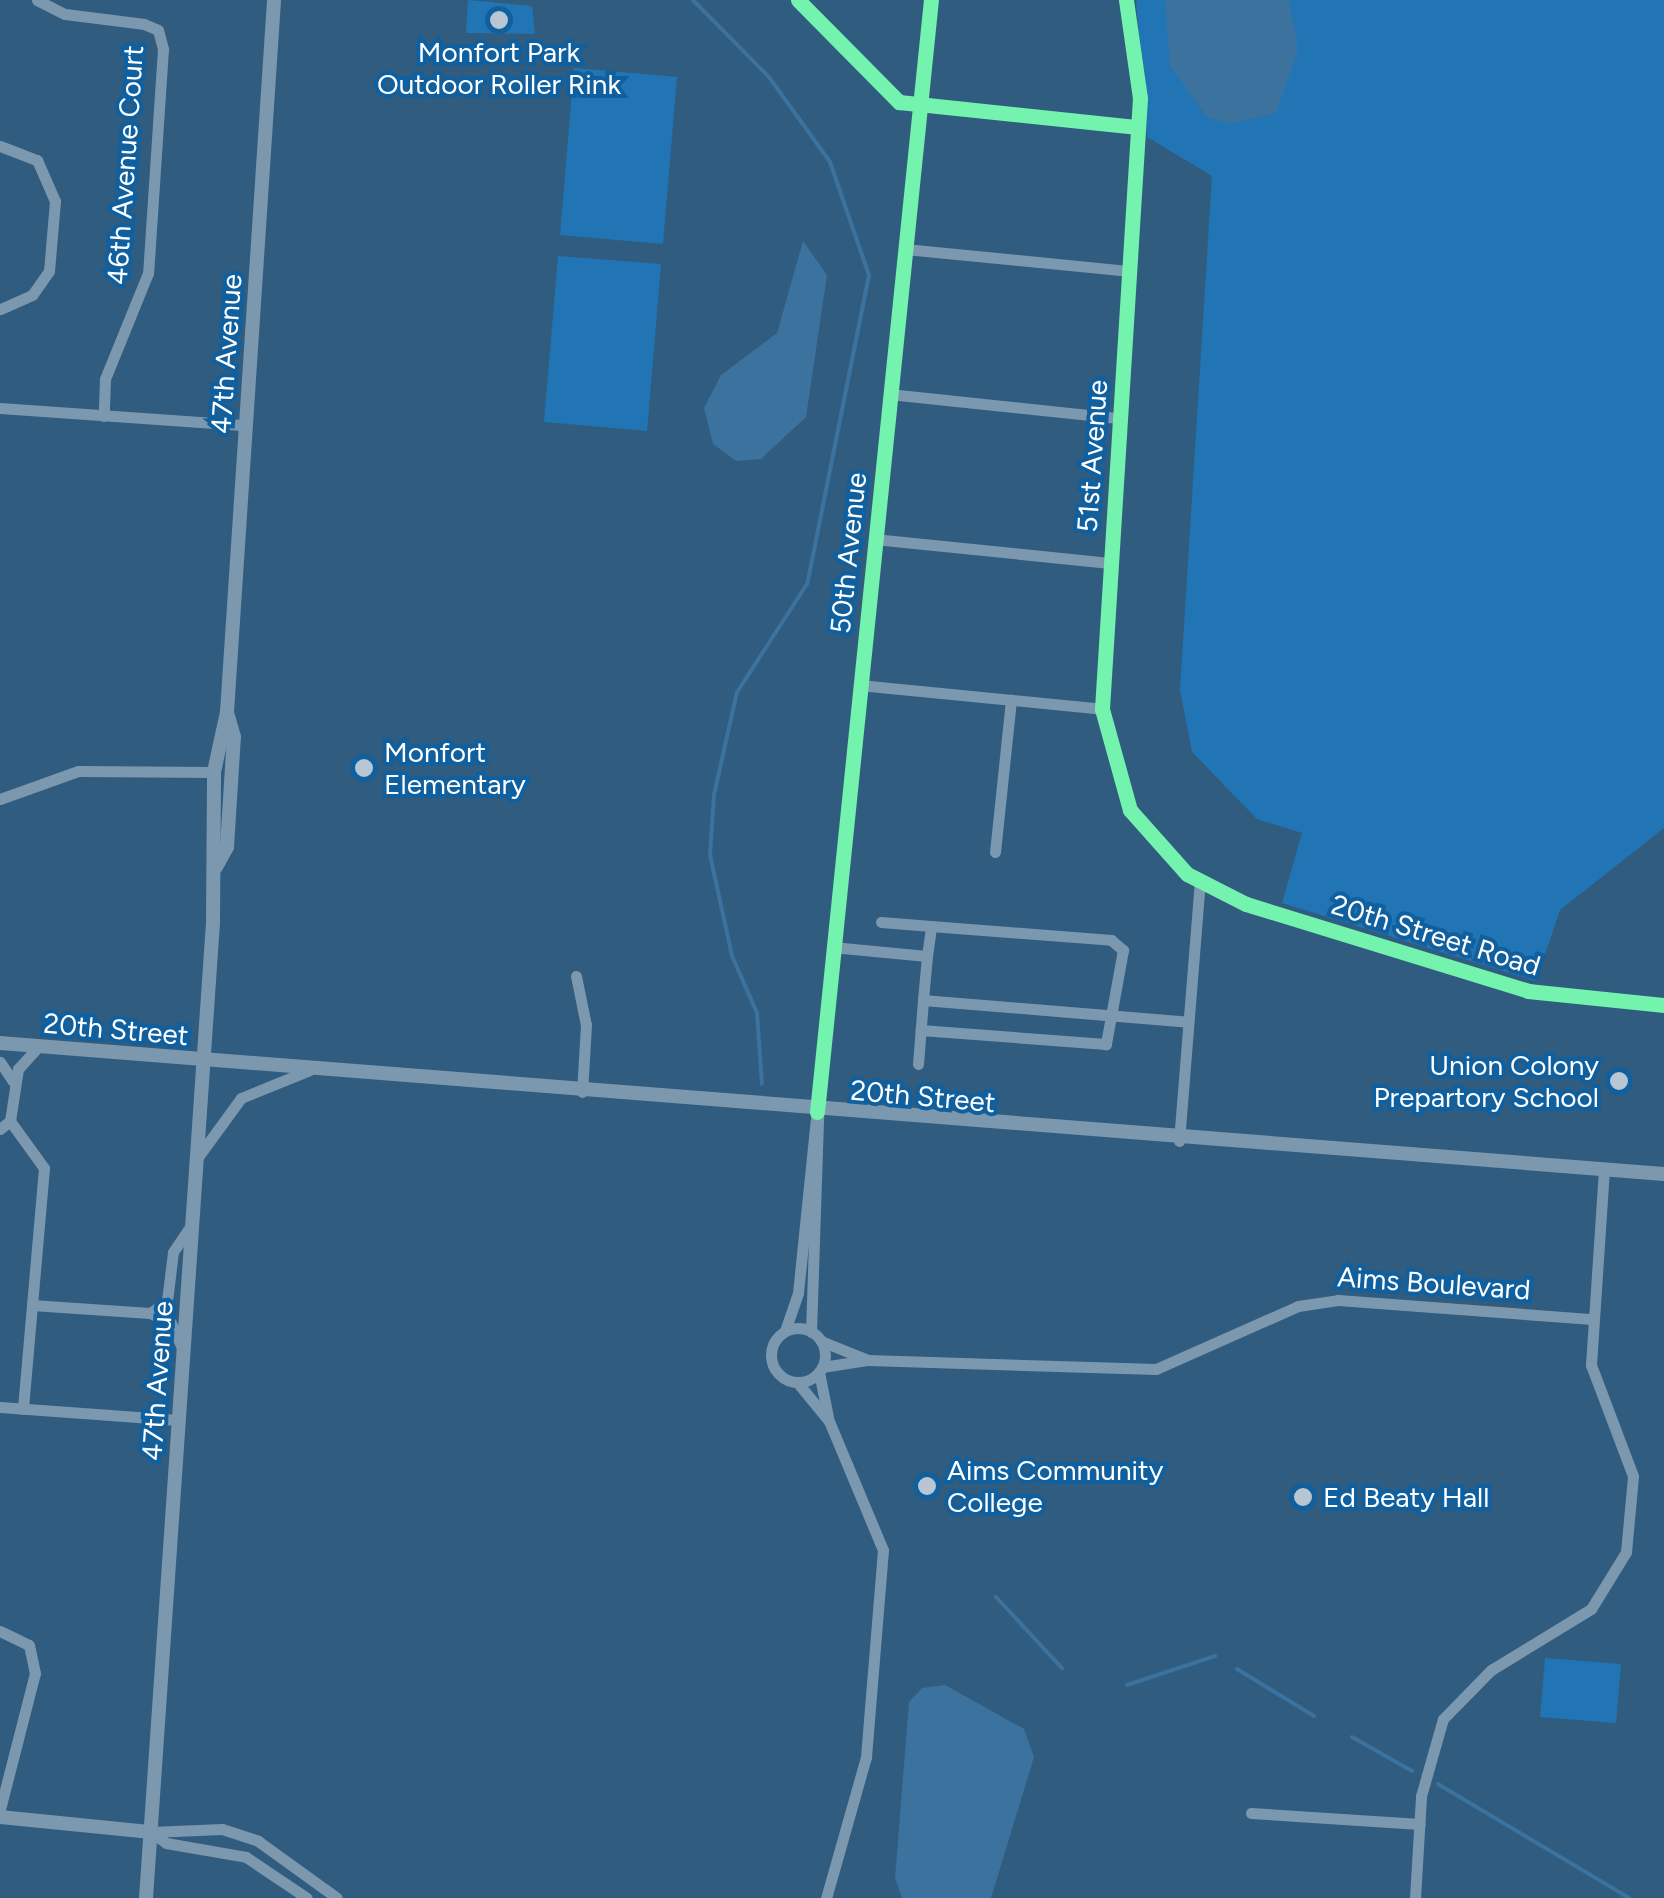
<!DOCTYPE html>
<style>
body{margin:0}
#map{position:relative;width:1664px;height:1898px;overflow:hidden;background:#305c7f;font-family:Figtree,sans-serif}
div>[style]{position:absolute}
.green>*{inset:0;background:#2175b5}
.water>*{inset:0;background:#3c729e}
.stream>*{height:4px;margin:-2px;padding:0 2px;transform-origin:2px;border-radius:2px;background:#3c729e}
.minor>*{height:11px;margin:-5.5px;padding:0 5.5px;transform-origin:5.5px;border-radius:5.5px;background:#7c98af}
.minor>.ring{margin:-5.5px;padding:0;box-sizing:content-box;background:none;border:11px solid #7c98af;border-radius:50%}
.major>*{height:14px;margin:-7px;padding:0 7px;transform-origin:7px;border-radius:7px;background:#7b98ae}
.cycleway>*{height:15px;margin:-7.5px;padding:0 7.5px;transform-origin:7.5px;border-radius:7.5px;background:#73f3ae}
.dots>*{width:28px;height:28px;translate:-50% -50%;box-sizing:border-box;border:5px solid #10609f;border-radius:50%}
span{translate:-50% -50%;white-space:nowrap;text-align:center;line-height:1.15;-webkit-text-stroke:8px #10609f;paint-order:stroke}
.poi-label{font-size:28px;color:#fff}
.left{translate:0 -50%;text-align:left}
.right{translate:-100% -50%;text-align:right}
.street-label{font-size:28px;color:#fff}
</style>
<div id="map">
<div class="green">
<div style="clip-path:polygon(468px 0,532px 6px,535px 34px,466px 33px)"></div>
<div style="clip-path:polygon(1136px 0,1664px 0,1664px 828px,1560px 910px,1536px 981px,1282px 903px,1302px 833px,1257px 819px,1192px 752px,1180px 690px,1212px 176px,1147px 137px)"></div>
<div style="clip-path:polygon(574px 68px,677px 77px,663px 244px,560px 235px)"></div>
<div style="clip-path:polygon(558px 256px,661px 264px,647px 431px,544px 422px)"></div>
<div style="clip-path:polygon(1545px 1658px,1621px 1664px,1616px 1723px,1540px 1717px)"></div>
</div>
<div class="water">
<div style="clip-path:polygon(1165px 0,1289px 0,1298px 50px,1276px 113px,1231px 124px,1208px 118px,1170px 66px)"></div>
<div style="clip-path:polygon(803px 241px,827px 275px,806px 417px,761px 459px,736px 461px,713px 444px,704px 408px,721px 375px,777px 333px)"></div>
<div style="clip-path:polygon(945px 1685px,1024px 1729px,1034px 1757px,991px 1898px,902px 1898px,895px 1878px,909px 1702px,922px 1688px)"></div>
</div>
<div class="stream">
<div style="left:693px;top:0;width:108px;rotate:45.4deg"></div>
<div style="left:769px;top:77px;width:105px;rotate:54.3deg"></div>
<div style="left:830px;top:162px;width:120px;rotate:71deg"></div>
<div style="left:869px;top:275px;width:315px;rotate:101.3deg"></div>
<div style="left:807px;top:584px;width:129px;rotate:122.9deg"></div>
<div style="left:737px;top:692px;width:106px;rotate:102.6deg"></div>
<div style="left:714px;top:795px;width:60px;rotate:93.8deg"></div>
<div style="left:710px;top:855px;width:103px;rotate:77.7deg"></div>
<div style="left:732px;top:956px;width:62px;rotate:66.3deg"></div>
<div style="left:757px;top:1013px;width:71px;rotate:86deg"></div>
<div style="left:996px;top:1597px;width:97px;rotate:47.1deg"></div>
<div style="left:1237px;top:1669px;width:90px;rotate:31.4deg"></div>
<div style="left:1127px;top:1685px;width:93px;rotate:-18.2deg"></div>
<div style="left:1352px;top:1737px;width:69px;rotate:29.5deg"></div>
<div style="left:1438px;top:1784px;width:222px;rotate:30.8deg"></div>
</div>
<div class="minor">
<div style="left:37px;top:0;width:31px;rotate:27deg"></div>
<div style="left:65px;top:14px;width:80px;rotate:7.2deg"></div>
<div style="left:144px;top:24px;width:15px;rotate:23deg"></div>
<div style="left:158px;top:30px;width:20px;rotate:75deg"></div>
<div style="left:163px;top:49px;width:225px;rotate:93.8deg"></div>
<div style="left:148px;top:273px;width:114px;rotate:112.1deg"></div>
<div style="left:105px;top:379px;width:37px;rotate:92deg"></div>
<div style="left:798px;top:0;width:144px;rotate:45.3deg"></div>
<div style="left:899px;top:102px;width:240px;rotate:6deg"></div>
<div style="left:1126px;top:0;width:99px;rotate:81.9deg"></div>
<div style="left:1140px;top:98px;width:612px;rotate:93.56deg"></div>
<div style="left:1102px;top:709px;width:105px;rotate:74.5deg"></div>
<div style="left:1130px;top:810px;width:86px;rotate:48.3deg"></div>
<div style="left:1187px;top:874px;width:66px;rotate:27deg"></div>
<div style="left:1246px;top:904px;width:295px;rotate:17.1deg"></div>
<div style="left:1528px;top:991px;width:137px;rotate:5.9deg"></div>
<div style="left:0;top:146px;width:40px;rotate:21deg"></div>
<div style="left:37px;top:160px;width:45px;rotate:66.3deg"></div>
<div style="left:55px;top:201px;width:70px;rotate:94.9deg"></div>
<div style="left:49px;top:271px;width:29px;rotate:125deg"></div>
<div style="left:32px;top:295px;width:35px;rotate:156deg"></div>
<div style="left:905px;top:249px;width:224px;rotate:5.6deg"></div>
<div style="left:889px;top:394px;width:231px;rotate:6deg"></div>
<div style="left:0;top:408px;width:247px;rotate:4deg"></div>
<div style="left:874px;top:539px;width:237px;rotate:5.8deg"></div>
<div style="left:859px;top:685px;width:244px;rotate:5.6deg"></div>
<div style="left:0;top:799px;width:83px;rotate:-19.7deg"></div>
<div style="left:78px;top:771px;width:136px;rotate:0.4deg"></div>
<div style="left:995px;top:852px;width:153px;rotate:-84deg"></div>
<div style="left:881px;top:922px;width:50px;rotate:4.6deg"></div>
<div style="left:832px;top:947px;width:95px;rotate:5.4deg"></div>
<div style="left:927px;top:956px;width:30px;rotate:-82deg"></div>
<div style="left:931px;top:926px;width:181px;rotate:4.4deg"></div>
<div style="left:1111px;top:940px;width:16px;rotate:40deg"></div>
<div style="left:1123px;top:950px;width:96px;rotate:100.3deg"></div>
<div style="left:1106px;top:1044px;width:186px;rotate:-175.7deg"></div>
<div style="left:927px;top:956px;width:44px;rotate:95.2deg"></div>
<div style="left:923px;top:1000px;width:266px;rotate:4.7deg"></div>
<div style="left:576px;top:976px;width:50px;rotate:78.5deg"></div>
<div style="left:586px;top:1025px;width:67px;rotate:93.4deg"></div>
<div style="left:0;top:1062px;width:23px;rotate:56deg"></div>
<div style="left:918px;top:1064px;width:64px;rotate:-85.5deg"></div>
<div style="left:10px;top:1121px;width:58px;rotate:54.1deg"></div>
<div style="left:44px;top:1168px;width:242px;rotate:95deg"></div>
<div style="left:0;top:1129px;width:13px;rotate:-39deg"></div>
<div style="left:10px;top:1121px;width:53px;rotate:-81.3deg"></div>
<div style="left:18px;top:1069px;width:31px;rotate:-48deg"></div>
<div style="left:1179px;top:1141px;width:260px;rotate:-85.4deg"></div>
<div style="left:198px;top:1157px;width:73px;rotate:-53.9deg"></div>
<div style="left:241px;top:1098px;width:74px;rotate:-22.1deg"></div>
<div style="left:32px;top:1305px;width:118px;rotate:3.9deg"></div>
<div style="left:150px;top:1313px;width:23px;rotate:25deg"></div>
<div style="left:171px;top:1323px;width:27px;rotate:66deg"></div>
<div style="left:150px;top:1313px;width:21px;rotate:-35deg"></div>
<div style="left:167px;top:1301px;width:49px;rotate:-83deg"></div>
<div style="left:173px;top:1252px;width:34px;rotate:-56deg"></div>
<div class="ring" style="left:771px;top:1328px;width:43px;height:43px"></div>
<div style="left:785px;top:1331px;width:40px;rotate:-71.1deg"></div>
<div style="left:798px;top:1293px;width:1300px;rotate:-84.13deg"></div>
<div style="left:811px;top:1332px;width:216px;rotate:-88.1deg"></div>
<div style="left:821px;top:1341px;width:51px;rotate:22deg"></div>
<div style="left:822px;top:1367px;width:47px;rotate:-8.7deg"></div>
<div style="left:868px;top:1360px;width:288px;rotate:1.8deg"></div>
<div style="left:1156px;top:1369px;width:155px;rotate:-23.9deg"></div>
<div style="left:1298px;top:1306px;width:40px;rotate:-8.5deg"></div>
<div style="left:1338px;top:1300px;width:255px;rotate:4.3deg"></div>
<div style="left:819px;top:1372px;width:46px;rotate:78.7deg"></div>
<div style="left:797px;top:1382px;width:50px;rotate:50.6deg"></div>
<div style="left:829px;top:1421px;width:140px;rotate:67.3deg"></div>
<div style="left:883px;top:1550px;width:208px;rotate:94.7deg"></div>
<div style="left:866px;top:1757px;width:147px;rotate:105.8deg"></div>
<div style="left:0;top:1407px;width:179px;rotate:4.2deg"></div>
<div style="left:0;top:1631px;width:32px;rotate:26deg"></div>
<div style="left:29px;top:1645px;width:29px;rotate:78deg"></div>
<div style="left:35px;top:1673px;width:140px;rotate:104.4deg"></div>
<div style="left:1251px;top:1813px;width:169px;rotate:3.7deg"></div>
<div style="left:151px;top:1832px;width:71px;rotate:-2.4deg"></div>
<div style="left:222px;top:1829px;width:38px;rotate:18deg"></div>
<div style="left:258px;top:1841px;width:97px;rotate:35.8deg"></div>
<div style="left:151px;top:1832px;width:19px;rotate:36deg"></div>
<div style="left:166px;top:1843px;width:81px;rotate:9.9deg"></div>
<div style="left:246px;top:1857px;width:73px;rotate:33.9deg"></div>
<div style="left:1415px;top:1898px;width:102px;rotate:-86.6deg"></div>
<div style="left:1421px;top:1796px;width:80px;rotate:-74.1deg"></div>
<div style="left:1443px;top:1719px;width:69px;rotate:-45.6deg"></div>
<div style="left:1491px;top:1670px;width:117px;rotate:-31.4deg"></div>
<div style="left:1591px;top:1609px;width:67px;rotate:-58.4deg"></div>
<div style="left:1626px;top:1552px;width:76px;rotate:-84.7deg"></div>
<div style="left:1633px;top:1476px;width:119px;rotate:-110.7deg"></div>
<div style="left:1591px;top:1365px;width:195px;rotate:-86.2deg"></div>
</div>
<div class="major">
<div style="left:216px;top:867px;width:23px;rotate:-61deg"></div>
<div style="left:227px;top:847px;width:110px;rotate:-86.4deg"></div>
<div style="left:234px;top:737px;width:26px;rotate:-106deg"></div>
<div style="left:0;top:1043px;width:1669px;rotate:4.5deg"></div>
<div style="left:0;top:1817px;width:152px;rotate:5.7deg"></div>
<div style="left:146px;top:1898px;width:978px;rotate:-86.07deg"></div>
<div style="left:213px;top:922px;width:150px;rotate:-89.6deg"></div>
<div style="left:214px;top:772px;width:61px;rotate:-77.8deg"></div>
<div style="left:227px;top:712px;width:714px;rotate:-86.22deg"></div>
</div>
<div class="cycleway">
<div style="left:798px;top:0;width:144px;rotate:45.3deg"></div>
<div style="left:899px;top:102px;width:240px;rotate:6deg"></div>
<div style="left:1126px;top:0;width:99px;rotate:81.9deg"></div>
<div style="left:1140px;top:98px;width:612px;rotate:93.56deg"></div>
<div style="left:1102px;top:709px;width:105px;rotate:74.5deg"></div>
<div style="left:1130px;top:810px;width:86px;rotate:48.3deg"></div>
<div style="left:1187px;top:874px;width:66px;rotate:27deg"></div>
<div style="left:1246px;top:904px;width:295px;rotate:17.1deg"></div>
<div style="left:1528px;top:991px;width:137px;rotate:5.9deg"></div>
<div style="left:817px;top:1112px;width:1118px;rotate:-84.15deg"></div>
</div>
<div class="dots">
<div style="left:499px;top:20px;background:#b7c6d2"></div>
<div style="left:364px;top:768px;background:#b7c6d2"></div>
<div style="left:1619px;top:1081px;background:#b7c6d2"></div>
<div style="left:927px;top:1486px;background:#b7c6d2"></div>
<div style="left:1303px;top:1497px;background:#b7c6d2"></div>
</div>
<div class="poi-label">
<span style="left:499px;top:68px">Monfort Park<br>Outdoor Roller Rink</span>
<span class="left" style="left:384px;top:768px">Monfort<br>Elementary</span>
<span class="right" style="left:1599px;top:1081px">Union Colony<br>Prepartory School</span>
<span class="left" style="left:947px;top:1486px">Aims Community<br>College</span>
<span class="left" style="left:1323px;top:1497px">Ed Beaty Hall</span>
</div>
<div class="street-label">
<span style="left:125px;top:165px;rotate:-86deg">46th Avenue Court</span>
<span style="left:226px;top:354px;rotate:-86deg">47th Avenue</span>
<span style="left:1092px;top:456px;rotate:-86deg">51st Avenue</span>
<span style="left:848px;top:553px;rotate:-84deg">50th Avenue</span>
<span style="left:1436px;top:935px;rotate:17deg">20th Street Road</span>
<span style="left:116px;top:1029px;rotate:5deg">20th Street</span>
<span style="left:923px;top:1096px;rotate:5deg">20th Street</span>
<span style="left:1434px;top:1283px;rotate:4deg">Aims Boulevard</span>
<span style="left:157px;top:1381px;rotate:-86deg">47th Avenue</span>
</div>
</div>
